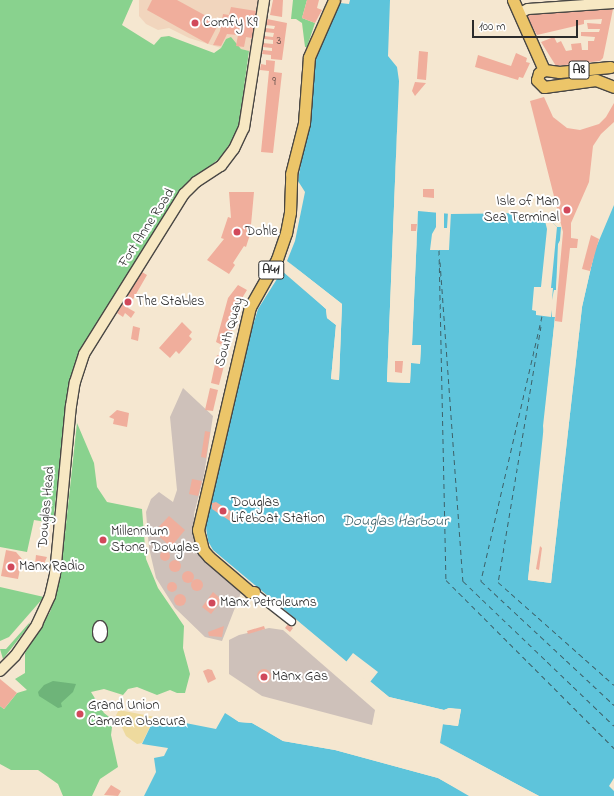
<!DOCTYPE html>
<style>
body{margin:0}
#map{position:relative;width:614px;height:796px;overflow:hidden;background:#f5e7d0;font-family:"Indie Flower",sans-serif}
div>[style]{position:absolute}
.built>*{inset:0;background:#f1d5bd}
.industrial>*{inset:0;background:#cec1ba}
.green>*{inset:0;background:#89d28e}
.forest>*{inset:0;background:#6eb479}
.sand>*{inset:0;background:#eeda9e}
.water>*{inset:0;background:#5ec4db}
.pier>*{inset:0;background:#f5e7d0}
.ferry>*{height:1px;margin-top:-0.5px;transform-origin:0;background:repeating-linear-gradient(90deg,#3d6169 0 5px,transparent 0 9px)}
.building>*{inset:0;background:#f0ae9c}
.round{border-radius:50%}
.roads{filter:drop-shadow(1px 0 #494744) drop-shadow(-1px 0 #494744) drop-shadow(0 1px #494744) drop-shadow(0 -1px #494744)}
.street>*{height:7px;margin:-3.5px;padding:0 3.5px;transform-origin:3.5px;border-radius:3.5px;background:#fff}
.street>.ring{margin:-3.5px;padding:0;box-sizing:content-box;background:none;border:7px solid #fff;border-radius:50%}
.secondary>*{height:10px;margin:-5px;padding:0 5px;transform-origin:5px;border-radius:5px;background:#f7e8c3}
.primary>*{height:11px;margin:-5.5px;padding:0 5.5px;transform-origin:5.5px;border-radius:5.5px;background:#ecc569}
.dots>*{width:11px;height:11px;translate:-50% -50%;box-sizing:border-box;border:2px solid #fff;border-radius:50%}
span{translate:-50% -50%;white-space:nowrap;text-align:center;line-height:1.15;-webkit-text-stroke:4px #fff;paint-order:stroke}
.number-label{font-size:12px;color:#5c4c47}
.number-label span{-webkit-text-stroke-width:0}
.shield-label span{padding:1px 3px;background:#fff;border:1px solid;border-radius:3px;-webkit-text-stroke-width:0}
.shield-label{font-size:13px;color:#2b2b2b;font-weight:700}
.poi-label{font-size:14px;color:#2b2b2b}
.left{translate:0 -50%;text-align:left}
.right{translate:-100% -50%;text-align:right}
.street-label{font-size:14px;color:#2b2b2b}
.water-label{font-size:15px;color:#3d6169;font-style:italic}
.scale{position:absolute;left:472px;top:20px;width:106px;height:18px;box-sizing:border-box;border:2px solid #2b2b2b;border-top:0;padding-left:5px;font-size:12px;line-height:14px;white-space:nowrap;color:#2b2b2b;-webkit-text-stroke:3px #fff;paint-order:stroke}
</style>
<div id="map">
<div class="built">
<div style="clip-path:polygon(139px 0,259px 0,251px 52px,241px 49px,233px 41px,226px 39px,221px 48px,189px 38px,169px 28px,158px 30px,146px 24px,139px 16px)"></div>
</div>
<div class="industrial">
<div style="clip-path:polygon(183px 388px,213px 416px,204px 475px,194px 514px,195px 538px,242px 590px,222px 641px,205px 637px,175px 608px,156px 578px,149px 548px,146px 512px,151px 499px,159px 492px,173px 502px,177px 490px,170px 417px)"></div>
<div style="clip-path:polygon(269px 628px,283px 630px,375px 710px,372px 725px,262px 696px,229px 674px,229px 640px,239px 635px)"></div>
</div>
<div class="green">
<div style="clip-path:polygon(0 0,133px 0,122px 25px,154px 45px,161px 37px,169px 36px,214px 53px,221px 48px,226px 39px,231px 37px,241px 49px,249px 51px,238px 131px,221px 157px,182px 189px,82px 347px,73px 369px,67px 396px,53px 523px,34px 520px,27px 552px,0 547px)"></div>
<div style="clip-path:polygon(293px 0,307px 0,302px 18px,315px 23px,307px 47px,305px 47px,302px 23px,296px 19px,291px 19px)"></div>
<div style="clip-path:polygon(77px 423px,94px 463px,97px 487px,107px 502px,142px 509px,146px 559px,158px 588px,184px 626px,183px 648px,190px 674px,185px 693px,177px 693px,170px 690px,157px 695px,137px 687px,128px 689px,123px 695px,104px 689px,91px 692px,104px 713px,113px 720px,111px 735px,118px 767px,100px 779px,92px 796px,63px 796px,58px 784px,38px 770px,11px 770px,0 764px,0 706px,4px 709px,17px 693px,27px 690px,15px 679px,25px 673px,25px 653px,50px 612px,60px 580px)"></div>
<div style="clip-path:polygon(0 587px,44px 597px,9px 637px,0 641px)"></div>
<div style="clip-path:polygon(30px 622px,28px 627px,3px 659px,0 649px,6px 649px)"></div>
</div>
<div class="forest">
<div style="clip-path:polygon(53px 681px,76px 684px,73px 692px,61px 703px,62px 707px,58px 708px,39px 696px,38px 692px,44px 685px)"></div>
</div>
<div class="sand">
<div style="clip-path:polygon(119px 710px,155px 717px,142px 743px,137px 744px,126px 736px,116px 715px)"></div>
</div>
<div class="water">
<div style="clip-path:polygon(350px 0,390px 0,388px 56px,397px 67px,399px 81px,387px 382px,410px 383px,411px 363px,420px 363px,421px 346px,412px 345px,418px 211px,451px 214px,543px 213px,557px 227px,561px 227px,562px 237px,558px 244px,556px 290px,554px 290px,552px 316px,555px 317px,543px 426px,544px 434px,528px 580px,551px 583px,582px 307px,595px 250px,614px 205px,614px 778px,609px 786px,614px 791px,614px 796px,539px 796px,440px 743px,443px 724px,458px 726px,461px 710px,449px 708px,444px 710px,389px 697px,213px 550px,208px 541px,205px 521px,251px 332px,258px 309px,282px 271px,326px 309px,327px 318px,336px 325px,331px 379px,339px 380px,342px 304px,287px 261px,295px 241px,305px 192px,298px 181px,310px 108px,313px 53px,340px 3px,349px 4px)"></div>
<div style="clip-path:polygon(225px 713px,239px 722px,252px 723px,265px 730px,283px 741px,335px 750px,438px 778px,469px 796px,144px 796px,156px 772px,154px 758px,164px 756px,168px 748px,142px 744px,155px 717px,216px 729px)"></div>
</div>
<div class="pier">
<div style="clip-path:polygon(398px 106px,389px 380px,408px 381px,409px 362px,418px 362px,419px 347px,410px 345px,418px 211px,412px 345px,421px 345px,420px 364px,411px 363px,410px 383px,387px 382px)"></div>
<div style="clip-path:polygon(436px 211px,444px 211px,444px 228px,447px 228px,448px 212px,451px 212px,449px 250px,430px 250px,432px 234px,436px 227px)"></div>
<div style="clip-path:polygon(543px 213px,557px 227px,551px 288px,553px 288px,552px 300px,554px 290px,556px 290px,561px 227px,564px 237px,560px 245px,558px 268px,560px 270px,554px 315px,557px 317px,530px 579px,549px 581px,580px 306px,593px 249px,595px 250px,582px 307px,551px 583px,528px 580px,555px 317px,552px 317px,552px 310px,551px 317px,536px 315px,536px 311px,532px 310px,534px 287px,541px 287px,547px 229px)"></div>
<div style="clip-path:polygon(287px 261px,342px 304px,339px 380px,331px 379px,336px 325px,327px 318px,326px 309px,283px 269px,328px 307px,329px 317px,338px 324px,336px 372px,333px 377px,337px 378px,340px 305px)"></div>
<div style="clip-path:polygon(293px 617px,346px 662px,353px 653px,378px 672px,370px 682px,389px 697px,444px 710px,449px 708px,461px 709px,458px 726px,441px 724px,456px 724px,458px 711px,449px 710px,444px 712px,388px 699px)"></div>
<div style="clip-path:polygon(224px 711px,239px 720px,253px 722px,284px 740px,336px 748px,439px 777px,471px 796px,438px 778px,335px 750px,283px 741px,252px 723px,239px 722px)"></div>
<div style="clip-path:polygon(438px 742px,440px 743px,539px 796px,535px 796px)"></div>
</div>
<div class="ferry">
<div style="left:439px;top:250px;width:330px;rotate:88.8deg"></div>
<div style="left:446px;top:580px;width:238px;rotate:45deg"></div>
<div style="left:440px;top:262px;width:320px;rotate:85.9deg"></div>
<div style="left:463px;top:581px;width:209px;rotate:43.8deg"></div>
<div style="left:542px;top:316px;width:272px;rotate:103deg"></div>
<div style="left:481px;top:581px;width:182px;rotate:43deg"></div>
<div style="left:541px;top:326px;width:260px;rotate:99.5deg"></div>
<div style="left:498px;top:582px;width:155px;rotate:41.6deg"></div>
</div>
<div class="building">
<div style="clip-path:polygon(152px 0,177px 0,219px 23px,208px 44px,147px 10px)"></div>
<div style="clip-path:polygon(273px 0,283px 0,282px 17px,270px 15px)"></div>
<div style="clip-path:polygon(307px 0,319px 0,317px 8px,322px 10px,315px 23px,302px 18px)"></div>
<div style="clip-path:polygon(231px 7px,256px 11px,252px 38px,246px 37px,244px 47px,236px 46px,238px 35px,227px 34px,221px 46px,213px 45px,220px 31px,223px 14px,229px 15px)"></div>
<div style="clip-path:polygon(613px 9px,603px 58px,600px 61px,556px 66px,541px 42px,554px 37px,557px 43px,561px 41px,566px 51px,572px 50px,571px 44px,581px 43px,582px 50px,588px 50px,588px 41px,594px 41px,595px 37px,581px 36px,581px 32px,599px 32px,600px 29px,588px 29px,587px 23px,601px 24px,602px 19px,584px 20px,584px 24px,537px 35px,527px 17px,528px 14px)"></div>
<div style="clip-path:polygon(267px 19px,287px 23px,282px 60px,271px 59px,271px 55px,262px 54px,263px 50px,272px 51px,272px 48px,263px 47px,263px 43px,273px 44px,273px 40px,264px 39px,264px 36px,273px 37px,274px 33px,265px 32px,265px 28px,274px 29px,275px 26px,266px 25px)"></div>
<div style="clip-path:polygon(419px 51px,428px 52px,426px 80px,417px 79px)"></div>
<div style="clip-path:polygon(516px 53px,527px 58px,526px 62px,530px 63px,523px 78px,519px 77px,518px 80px,475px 67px,478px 55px,511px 66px)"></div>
<div style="clip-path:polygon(266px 60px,275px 61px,274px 72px,282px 73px,273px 153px,261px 152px,269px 71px,260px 70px,261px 64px,266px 65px)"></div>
<div style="clip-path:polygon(415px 82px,426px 83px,415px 96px,412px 91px)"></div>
<div style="clip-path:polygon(544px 97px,553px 117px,567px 128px,580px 130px,599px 124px,606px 117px,614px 103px,614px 122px,601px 134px,593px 146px,589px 182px,571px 223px,571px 238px,578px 239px,577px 248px,570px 248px,562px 322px,555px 321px,563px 232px,530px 101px)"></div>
<div style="clip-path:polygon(423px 189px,434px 189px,434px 198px,423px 197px)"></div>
<div style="clip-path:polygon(229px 192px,254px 192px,251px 225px,253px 225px,246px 247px,244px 246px,233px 263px,235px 265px,229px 274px,207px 260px,224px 239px,221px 238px,228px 217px,231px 218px)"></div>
<div style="clip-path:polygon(411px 224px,417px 224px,416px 231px,411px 231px)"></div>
<div style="clip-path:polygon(591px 235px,599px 239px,590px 271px,582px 269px)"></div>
<div style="clip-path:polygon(142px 272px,147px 275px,128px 308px,135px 312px,131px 318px,125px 313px,123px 317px,117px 313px)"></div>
<div style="clip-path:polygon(238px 285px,247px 290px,239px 303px,228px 348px,216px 342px,228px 298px)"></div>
<div style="clip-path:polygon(182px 322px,192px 332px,189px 336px,192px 339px,179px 354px,176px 351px,170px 358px,159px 348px)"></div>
<div style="clip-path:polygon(133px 326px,140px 328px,138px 341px,131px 339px)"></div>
<div style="clip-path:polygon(217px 355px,226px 358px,219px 385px,211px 383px)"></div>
<div style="clip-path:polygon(395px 361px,403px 361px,402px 373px,395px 372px)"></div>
<div style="clip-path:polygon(210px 388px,218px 390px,213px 411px,205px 410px)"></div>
<div style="clip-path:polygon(117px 410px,129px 413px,127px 427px,113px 424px,114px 419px,109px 417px)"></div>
<div style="clip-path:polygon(205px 431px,210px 432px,206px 458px,201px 457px)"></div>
<div style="clip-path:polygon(192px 479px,202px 481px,198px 496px,189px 494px)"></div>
<div style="clip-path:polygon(216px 502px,234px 513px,230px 521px,212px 509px,212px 503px)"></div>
<div style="clip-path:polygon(169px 516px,185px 530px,171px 547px,154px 532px)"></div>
<div class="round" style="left:154px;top:543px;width:8px;height:8px"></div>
<div style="clip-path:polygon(540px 546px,542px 548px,539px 570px,536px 569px)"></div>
<div style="clip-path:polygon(6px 550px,16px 552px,22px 559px,18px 579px,1px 576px)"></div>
<div class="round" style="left:160px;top:551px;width:10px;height:10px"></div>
<div style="clip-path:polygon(36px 555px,47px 557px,43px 566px,35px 564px)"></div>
<div class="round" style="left:169px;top:560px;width:12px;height:12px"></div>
<div class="round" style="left:182px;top:571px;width:12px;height:12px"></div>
<div class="round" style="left:191px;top:579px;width:12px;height:12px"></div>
<div class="round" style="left:167px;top:582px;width:10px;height:10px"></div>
<div style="clip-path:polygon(213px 592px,222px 600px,211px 614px,202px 607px)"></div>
<div class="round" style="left:174px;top:594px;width:12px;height:12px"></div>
<div style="clip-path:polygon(288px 624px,293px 628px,290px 632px,285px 628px)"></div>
<div style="clip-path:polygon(224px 626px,222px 637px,209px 636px,208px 632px)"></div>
<div style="clip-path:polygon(264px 626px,265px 629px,248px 634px,247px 631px)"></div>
<div style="clip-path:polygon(208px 669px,212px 670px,216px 679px,208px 683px,203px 671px)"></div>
<div class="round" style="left:257px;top:669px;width:14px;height:14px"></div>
<div style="clip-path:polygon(0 679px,17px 693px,4px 709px,0 706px)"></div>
<div class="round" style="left:76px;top:710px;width:8px;height:8px"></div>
<div style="clip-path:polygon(111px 785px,121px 791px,118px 796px,104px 795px)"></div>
</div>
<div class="roads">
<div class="street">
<div style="left:254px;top:592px;width:47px;rotate:38.1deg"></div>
<div class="ring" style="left:96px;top:624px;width:-1px;height:-1px"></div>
</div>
<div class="secondary">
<div style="left:520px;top:13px;width:9px;rotate:-27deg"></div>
<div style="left:528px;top:9px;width:86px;rotate:-4deg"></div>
<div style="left:0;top:671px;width:21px;rotate:-45deg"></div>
<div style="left:15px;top:656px;width:39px;rotate:-55deg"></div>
<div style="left:37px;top:624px;width:31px;rotate:-65deg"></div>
<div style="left:50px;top:596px;width:23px;rotate:-77deg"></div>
<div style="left:55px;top:574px;width:169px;rotate:-84.6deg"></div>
<div style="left:71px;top:406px;width:24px;rotate:-81deg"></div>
<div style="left:75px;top:382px;width:29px;rotate:-72deg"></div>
<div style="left:84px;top:354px;width:189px;rotate:-58deg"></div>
<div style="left:184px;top:194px;width:17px;rotate:-45deg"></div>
<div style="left:196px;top:182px;width:30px;rotate:-33deg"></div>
<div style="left:221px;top:166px;width:21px;rotate:-53deg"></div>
<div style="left:234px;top:149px;width:23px;rotate:-65deg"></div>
<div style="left:244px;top:128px;width:130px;rotate:-81.1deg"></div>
</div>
<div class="primary">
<div style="left:513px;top:0;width:77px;rotate:66.1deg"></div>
<div style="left:610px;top:67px;width:51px;rotate:174.4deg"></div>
<div style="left:559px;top:72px;width:15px;rotate:-172deg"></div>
<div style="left:544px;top:70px;width:6px;rotate:149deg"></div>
<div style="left:539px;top:73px;width:7px;rotate:106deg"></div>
<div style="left:537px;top:80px;width:10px;rotate:45deg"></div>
<div style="left:544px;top:87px;width:52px;rotate:-7.7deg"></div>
<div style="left:596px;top:80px;width:19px;rotate:21deg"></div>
<div style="left:254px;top:592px;width:4px;rotate:180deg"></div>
<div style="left:250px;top:592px;width:54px;rotate:-139.5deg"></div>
<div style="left:209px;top:557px;width:9px;rotate:-131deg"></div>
<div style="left:203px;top:550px;width:21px;rotate:-104deg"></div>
<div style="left:198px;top:530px;width:229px;rotate:-76.9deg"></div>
<div style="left:250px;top:307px;width:55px;rotate:-60.6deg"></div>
<div style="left:277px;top:259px;width:28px;rotate:-71deg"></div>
<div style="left:286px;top:233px;width:21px;rotate:-79deg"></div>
<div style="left:290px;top:212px;width:38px;rotate:-88deg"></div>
<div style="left:291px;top:174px;width:53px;rotate:-75.7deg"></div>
<div style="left:304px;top:123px;width:66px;rotate:-85.7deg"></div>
<div style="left:309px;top:57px;width:62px;rotate:-66.3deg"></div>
</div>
</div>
<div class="dots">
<div style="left:195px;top:23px;background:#d1495b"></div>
<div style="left:567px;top:210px;background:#d1495b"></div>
<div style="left:237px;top:232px;background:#d1495b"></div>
<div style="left:128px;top:302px;background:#d1495b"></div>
<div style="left:223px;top:511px;background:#d1495b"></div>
<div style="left:103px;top:540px;background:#d1495b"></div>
<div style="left:11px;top:567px;background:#d1495b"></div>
<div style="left:212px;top:603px;background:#d1495b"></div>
<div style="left:264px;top:677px;background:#d1495b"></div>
<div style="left:80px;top:714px;background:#d1495b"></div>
</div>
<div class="number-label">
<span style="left:279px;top:42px">3</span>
<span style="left:274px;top:83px">9</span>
</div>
<div class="shield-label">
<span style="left:579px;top:70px">A8</span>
<span style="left:271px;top:270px">A41</span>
</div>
<div class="poi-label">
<span class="left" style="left:203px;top:23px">Comfy K9</span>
<span class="right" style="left:559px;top:210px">Isle of Man<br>Sea Terminal</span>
<span class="left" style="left:245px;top:232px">Dohle</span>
<span class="left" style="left:136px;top:302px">The Stables</span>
<span class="left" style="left:231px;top:511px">Douglas<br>Lifeboat Station</span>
<span class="left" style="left:111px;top:540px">Millennium<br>Stone, Douglas</span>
<span class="left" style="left:19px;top:567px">Manx Radio</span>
<span class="left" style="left:220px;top:603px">Manx Petroleums</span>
<span class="left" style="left:272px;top:677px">Manx Gas</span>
<span class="left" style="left:88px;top:714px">Grand Union<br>Camera Obscura</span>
</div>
<div class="street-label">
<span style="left:147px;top:228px;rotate:-57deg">Fort Anne Road</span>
<span style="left:230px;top:332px;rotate:-74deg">South Quay</span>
<span style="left:47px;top:507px;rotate:-85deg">Douglas Head</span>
</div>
<div class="water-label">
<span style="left:395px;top:522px">Douglas Harbour</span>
</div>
<div class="scale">100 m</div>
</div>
